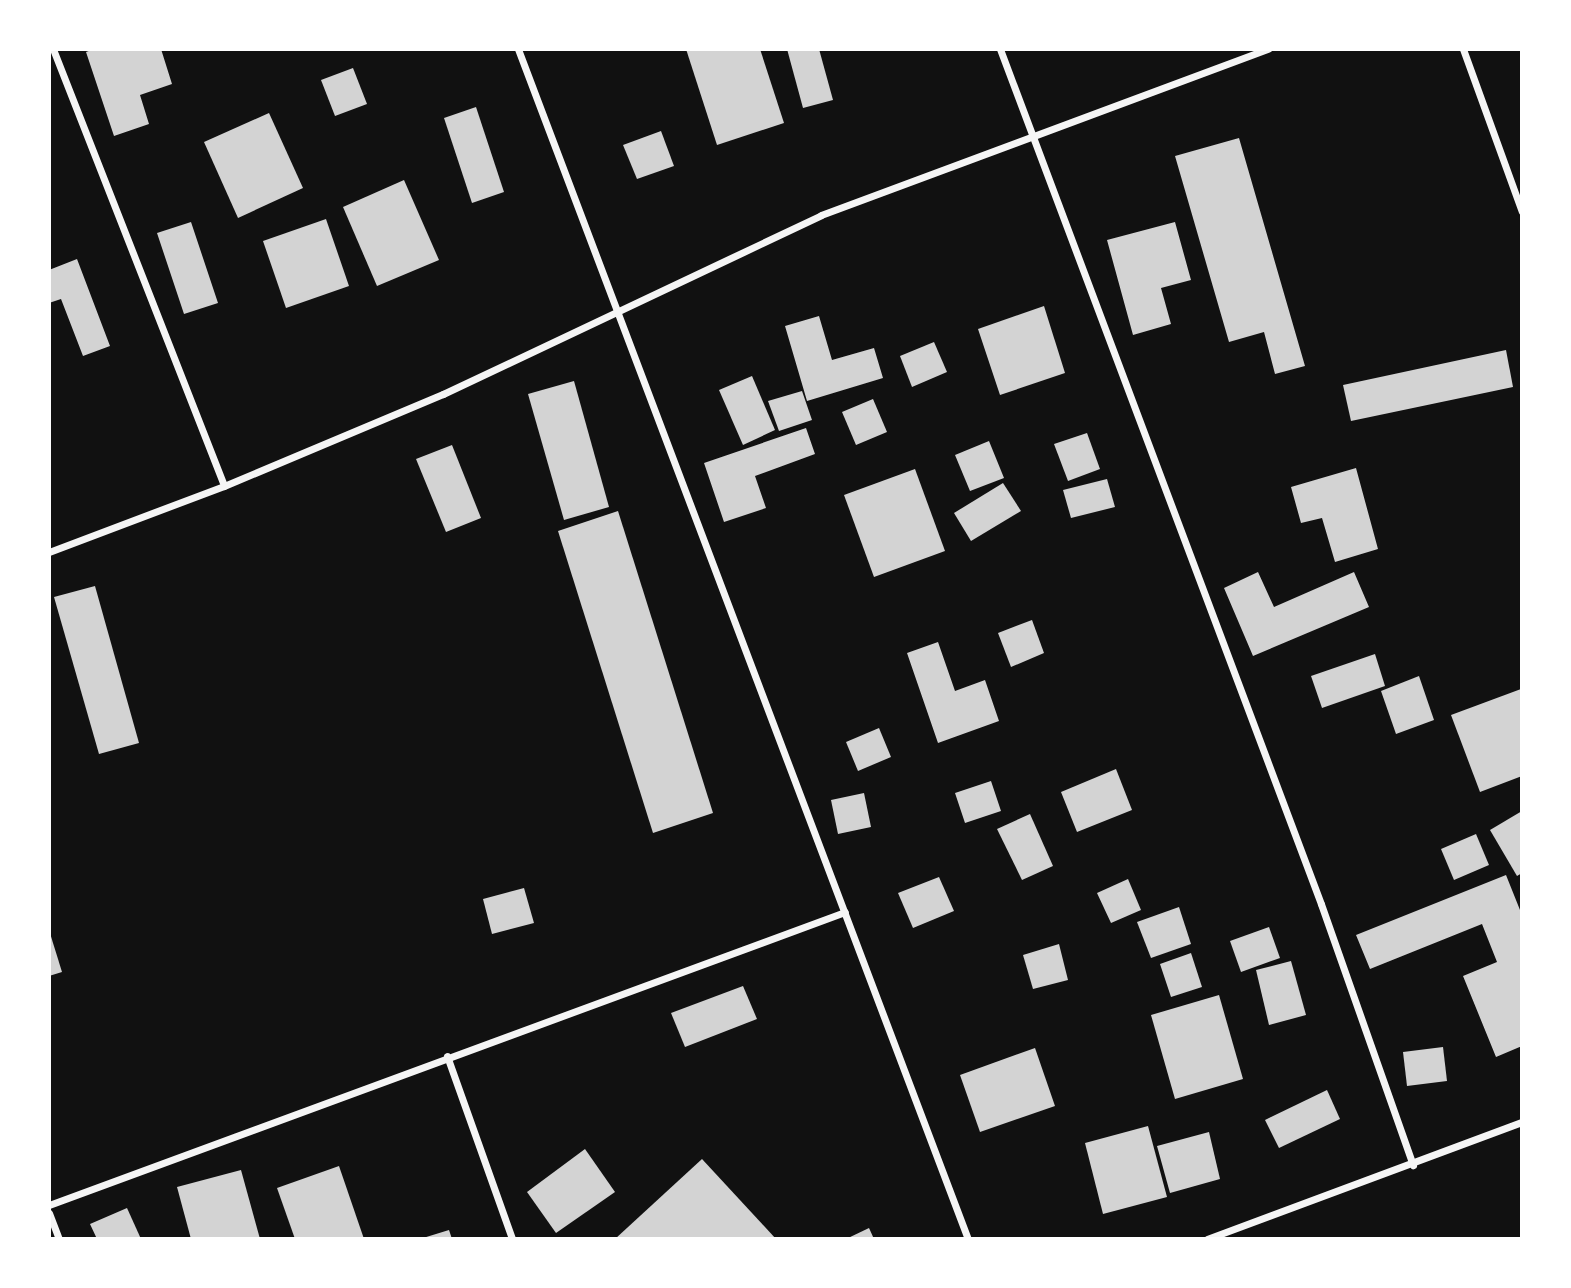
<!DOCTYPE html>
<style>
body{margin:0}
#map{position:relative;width:1571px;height:1288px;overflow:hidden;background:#111;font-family:"PT Sans",sans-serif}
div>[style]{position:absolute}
.building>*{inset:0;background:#d3d3d3}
.minor>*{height:7px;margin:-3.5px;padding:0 3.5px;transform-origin:3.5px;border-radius:3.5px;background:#f5f5f5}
span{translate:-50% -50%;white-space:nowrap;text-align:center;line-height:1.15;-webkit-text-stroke:7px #fff;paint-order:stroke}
.frame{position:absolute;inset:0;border:51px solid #fff;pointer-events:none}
</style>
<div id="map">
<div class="building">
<div style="clip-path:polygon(94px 49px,161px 49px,172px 84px,140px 95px,149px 124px,114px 136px,86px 52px)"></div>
<div style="clip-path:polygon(686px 49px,760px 49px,784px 123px,717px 145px)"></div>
<div style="clip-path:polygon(787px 49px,819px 49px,833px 100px,803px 108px)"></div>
<div style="clip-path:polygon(353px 68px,367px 104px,335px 116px,321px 80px)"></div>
<div style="clip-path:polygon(476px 107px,504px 192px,472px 203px,444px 118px)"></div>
<div style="clip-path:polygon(269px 113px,303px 188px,238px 218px,204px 142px)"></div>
<div style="clip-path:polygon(661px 131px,674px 166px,637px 179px,623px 145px)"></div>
<div style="clip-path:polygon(1239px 138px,1305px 366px,1275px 374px,1264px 332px,1229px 342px,1175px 156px)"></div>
<div style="clip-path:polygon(404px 180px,439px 260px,377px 286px,343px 207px)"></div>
<div style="clip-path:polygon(326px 219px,349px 286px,286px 308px,263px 241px)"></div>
<div style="clip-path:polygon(191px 222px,218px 303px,184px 314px,157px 233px)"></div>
<div style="clip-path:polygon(1175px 222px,1191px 280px,1161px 288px,1171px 324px,1133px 335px,1107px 240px)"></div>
<div style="clip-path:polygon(77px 259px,110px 346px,83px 356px,61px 299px,49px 303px,49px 270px)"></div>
<div style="clip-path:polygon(1044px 306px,1065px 373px,1000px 395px,978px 329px)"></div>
<div style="clip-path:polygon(819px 316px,832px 360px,874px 348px,883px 378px,807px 401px,785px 326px)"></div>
<div style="clip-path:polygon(934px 342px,947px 372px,912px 387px,900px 356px)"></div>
<div style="clip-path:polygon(1506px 350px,1513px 387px,1351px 421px,1343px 385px)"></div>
<div style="clip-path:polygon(752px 376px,775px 430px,743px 445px,719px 390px)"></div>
<div style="clip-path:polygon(574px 381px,609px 507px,564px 520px,528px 394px)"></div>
<div style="clip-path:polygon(802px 391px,812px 420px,779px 431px,768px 401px)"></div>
<div style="clip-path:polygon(873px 399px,887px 432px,856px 445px,842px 412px)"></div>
<div style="clip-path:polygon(806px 428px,815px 454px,755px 476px,766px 508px,724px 522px,704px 463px)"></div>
<div style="clip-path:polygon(1087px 433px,1100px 469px,1068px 481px,1054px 444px)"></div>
<div style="clip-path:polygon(989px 441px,1004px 478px,970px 491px,955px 455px)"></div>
<div style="clip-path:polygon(452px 445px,481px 518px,446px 532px,416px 459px)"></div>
<div style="clip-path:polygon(1356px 468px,1378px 549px,1335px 562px,1322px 518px,1301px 523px,1291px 487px)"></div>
<div style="clip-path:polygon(915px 469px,945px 551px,874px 577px,844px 495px)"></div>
<div style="clip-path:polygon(1107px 479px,1115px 507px,1071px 518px,1063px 490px)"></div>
<div style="clip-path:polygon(1003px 483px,1021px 511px,971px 541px,954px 513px)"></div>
<div style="clip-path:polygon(618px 511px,713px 813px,653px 833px,558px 531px)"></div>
<div style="clip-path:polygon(1258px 572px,1274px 607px,1354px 572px,1369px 607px,1253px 656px,1224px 588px)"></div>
<div style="clip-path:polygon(95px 586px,139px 743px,99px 754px,54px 597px)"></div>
<div style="clip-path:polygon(1032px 620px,1044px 653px,1011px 667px,998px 633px)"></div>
<div style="clip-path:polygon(938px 642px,955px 691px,985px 680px,999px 721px,938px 743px,907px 653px)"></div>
<div style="clip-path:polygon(1375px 654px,1385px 686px,1322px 708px,1311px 676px)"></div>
<div style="clip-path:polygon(1419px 676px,1434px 720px,1396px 734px,1381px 691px)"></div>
<div style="clip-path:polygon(1521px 689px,1522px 776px,1480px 792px,1451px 715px)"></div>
<div style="clip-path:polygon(879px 728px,891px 757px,858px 771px,846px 742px)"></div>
<div style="clip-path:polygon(1116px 769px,1132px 810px,1077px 832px,1061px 792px)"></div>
<div style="clip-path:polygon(991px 781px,1001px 811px,965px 823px,955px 793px)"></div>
<div style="clip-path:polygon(864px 793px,871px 827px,838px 834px,831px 800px)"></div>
<div style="clip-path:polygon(1522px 811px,1522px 873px,1517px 876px,1490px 830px)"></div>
<div style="clip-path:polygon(1030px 814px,1053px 866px,1022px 880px,997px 829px)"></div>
<div style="clip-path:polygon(1476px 834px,1489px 865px,1454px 880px,1441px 849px)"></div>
<div style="clip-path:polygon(1506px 875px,1522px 915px,1522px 1046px,1496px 1057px,1463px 976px,1497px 962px,1482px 924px,1370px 969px,1356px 935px)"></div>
<div style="clip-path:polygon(939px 877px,954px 911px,913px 928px,898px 893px)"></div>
<div style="clip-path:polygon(1128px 879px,1141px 910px,1111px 923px,1097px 893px)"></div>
<div style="clip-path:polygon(524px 888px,534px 923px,492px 934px,483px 899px)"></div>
<div style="clip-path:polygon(1179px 907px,1191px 944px,1151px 958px,1137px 922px)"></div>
<div style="clip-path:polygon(1269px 927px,1280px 958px,1241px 972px,1230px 941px)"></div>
<div style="clip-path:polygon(49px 930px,62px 972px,49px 976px)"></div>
<div style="clip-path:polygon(1059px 944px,1068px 980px,1033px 989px,1023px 955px)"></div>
<div style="clip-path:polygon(1191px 953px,1202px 987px,1171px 997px,1160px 964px)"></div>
<div style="clip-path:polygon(1291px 961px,1306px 1015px,1269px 1025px,1256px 970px)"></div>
<div style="clip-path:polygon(743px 986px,757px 1019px,685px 1047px,671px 1013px)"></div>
<div style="clip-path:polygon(1219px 995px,1243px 1079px,1175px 1099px,1151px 1015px)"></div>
<div style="clip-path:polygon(1443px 1047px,1447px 1081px,1407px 1086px,1403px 1052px)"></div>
<div style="clip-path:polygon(1035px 1048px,1055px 1106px,980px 1132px,960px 1075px)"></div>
<div style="clip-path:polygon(1327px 1090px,1340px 1119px,1279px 1148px,1265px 1120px)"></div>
<div style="clip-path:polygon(1148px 1126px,1167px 1197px,1103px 1214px,1085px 1143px)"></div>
<div style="clip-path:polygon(1209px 1132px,1220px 1179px,1170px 1193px,1157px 1146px)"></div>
<div style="clip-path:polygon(585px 1149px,615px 1192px,556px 1233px,527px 1192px)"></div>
<div style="clip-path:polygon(702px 1159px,776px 1239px,615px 1239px)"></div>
<div style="clip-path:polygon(339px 1166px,364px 1239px,295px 1239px,277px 1188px)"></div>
<div style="clip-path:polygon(241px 1170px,260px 1239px,191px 1239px,177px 1187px)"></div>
<div style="clip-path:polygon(127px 1208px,141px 1239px,97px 1239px,90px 1224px)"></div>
<div style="clip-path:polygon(869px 1228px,874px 1239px,846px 1239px)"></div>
<div style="clip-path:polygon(449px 1230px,452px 1239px,423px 1239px,423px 1238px)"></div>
</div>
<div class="minor">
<div style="left:53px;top:49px;width:469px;rotate:68.6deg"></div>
<div style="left:518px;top:49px;width:1272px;rotate:69.29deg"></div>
<div style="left:1000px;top:49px;width:913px;rotate:69.42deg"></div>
<div style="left:1321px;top:904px;width:277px;rotate:70.6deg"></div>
<div style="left:1463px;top:49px;width:173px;rotate:70.1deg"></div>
<div style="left:49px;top:552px;width:187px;rotate:-20.7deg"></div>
<div style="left:224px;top:486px;width:238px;rotate:-22.8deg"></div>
<div style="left:443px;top:394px;width:418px;rotate:-25.3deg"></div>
<div style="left:821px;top:215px;width:477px;rotate:-20.4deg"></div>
<div style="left:447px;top:1056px;width:194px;rotate:70.4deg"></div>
<div style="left:49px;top:1205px;width:848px;rotate:-20.21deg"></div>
<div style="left:49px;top:1213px;width:28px;rotate:69deg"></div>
<div style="left:1207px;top:1239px;width:336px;rotate:-20.4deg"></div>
</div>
<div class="frame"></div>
</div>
